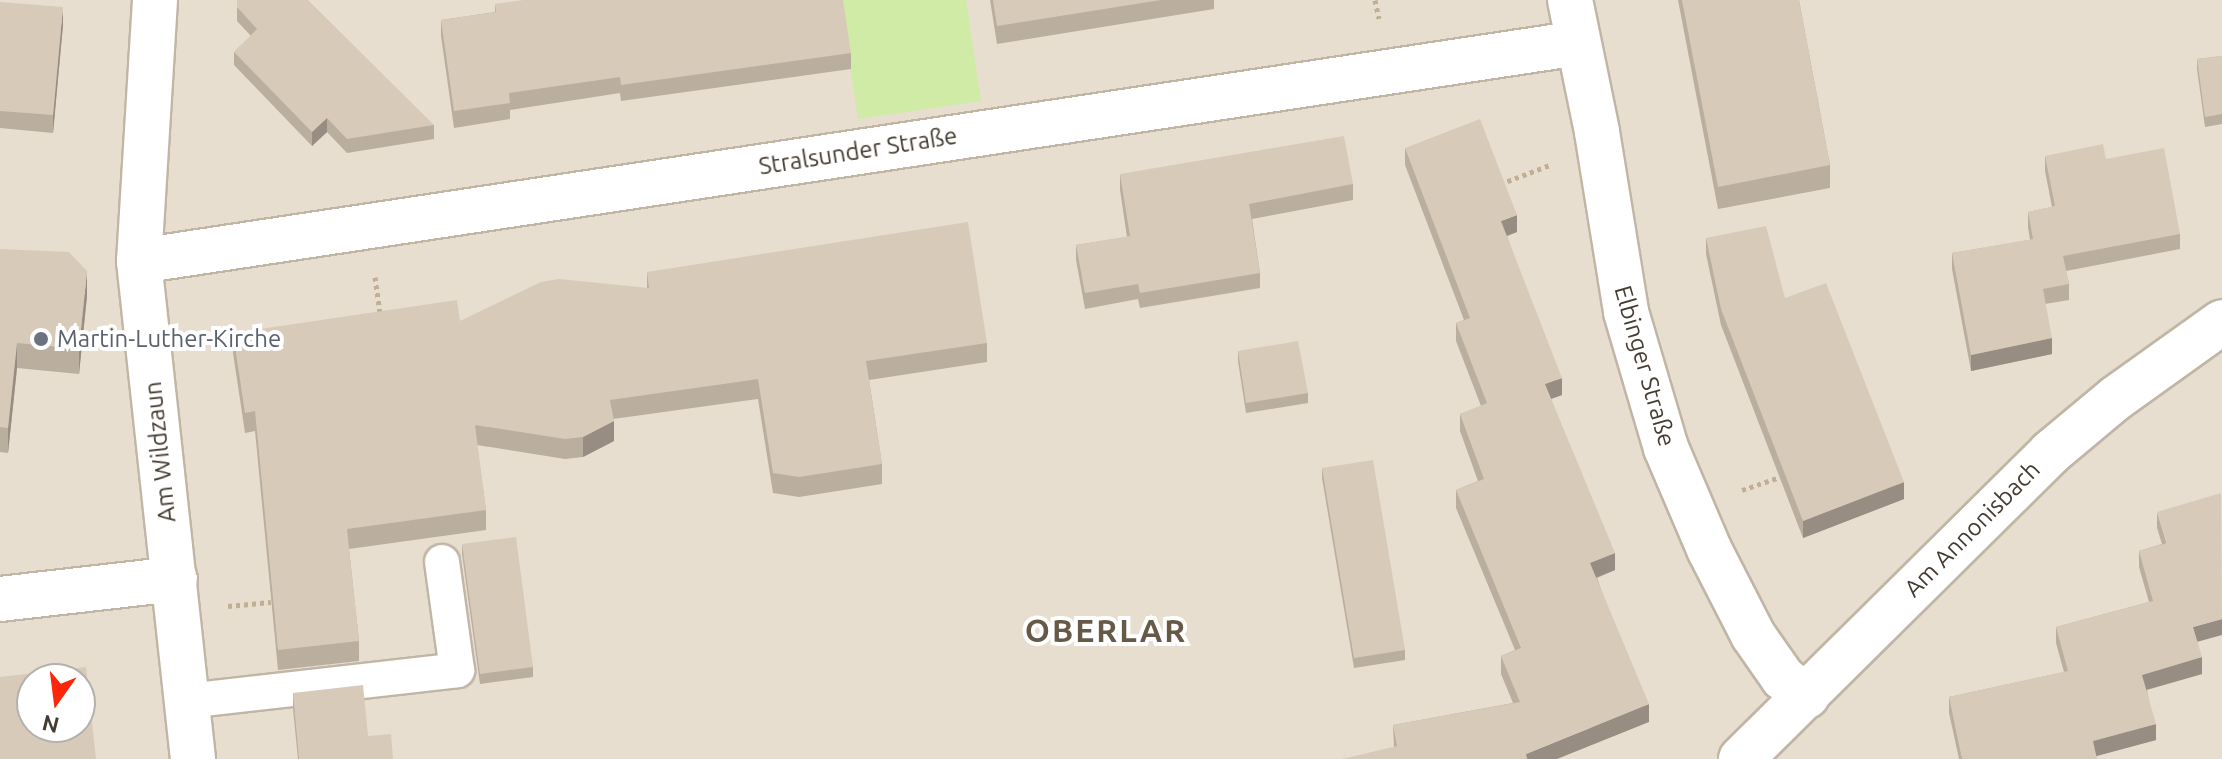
<!DOCTYPE html>
<meta charset="utf-8">
<style>
body{margin:0}
#map{position:relative;width:2222px;height:759px;overflow:hidden;background:#f2ece1;font-family:Ubuntu,sans-serif}
div>[style]{position:absolute}
.residential>*{inset:0;background:#e7decf}
.green>*{inset:0;background:#cfeba5}
.path>*{height:5px;margin-top:-2.5px;transform-origin:0;background:repeating-linear-gradient(90deg,#c1af93 0 4px,transparent 0 8px)}
.roads{filter:drop-shadow(2px 0 #c1b6a6) drop-shadow(-2px 0 #c1b6a6) drop-shadow(0 2px #c1b6a6) drop-shadow(0 -2px #c1b6a6)}
.lane>*{height:34px;margin:-17px;padding:0 17px;transform-origin:17px;border-radius:17px;background:#fff}
.street>*{height:44px;margin:-22px;padding:0 22px;transform-origin:22px;border-radius:22px;background:#fff}
.wall>*{inset:0;background:#baae9f}
.shaded-wall>*{inset:0;background:#978d82}
.building>*{inset:0;background:#d8cab9}
.dots>*{width:22px;height:22px;translate:-50% -50%;box-sizing:border-box;border:4px solid #fff;border-radius:50%}
span{translate:-50% -50%;white-space:nowrap;text-align:center;line-height:1.15;-webkit-text-stroke:8px #fff;paint-order:stroke}
.street-label{font-size:24px;color:#443c32}
.worship-label{font-size:24px;color:#5b616d}
.left{translate:0 -50%;text-align:left}
.district-label{font-size:32px;color:#675948;font-weight:700;letter-spacing:2px}
.north{position:absolute;left:16px;top:663px;width:80px;height:80px;box-sizing:border-box;background:#fff;border:2px solid #b4b1ad;border-radius:50%;rotate:194deg;font-size:22px;font-weight:700;line-height:32px;text-align:center;color:#443c32}
.north::after{content:'';display:block;margin:auto;width:28px;height:36px;background:#ff250b;clip-path:polygon(50% 0,100% 100%,50% 72%,0 100%)}
</style>
<div id="map">
<div class="residential">
<div style="clip-path:polygon(evenodd,0 0,2222px 0,2222px 759px,0 759px,0 0,32px 679px,80px 679px,80px 727px,32px 727px,32px 679px)"></div>
</div>
<div class="green">
<div style="clip-path:polygon(840px 0,966px 0,981px 101px,858px 119px)"></div>
</div>
<div class="path">
<div style="left:1375px;top:0;width:19px;rotate:78deg"></div>
<div style="left:1500px;top:184px;width:53px;rotate:-20.8deg"></div>
<div style="left:375px;top:277px;width:37px;rotate:82deg"></div>
<div style="left:1742px;top:490px;width:39px;rotate:-19deg"></div>
<div style="left:228px;top:606px;width:43px;rotate:-5.3deg"></div>
</div>
<div class="roads">
<div class="lane">
<div style="left:187px;top:701px;width:272px;rotate:-6.5deg"></div>
<div style="left:457px;top:670px;width:109px;rotate:-97.9deg"></div>
</div>
<div class="street">
<div style="left:155px;top:0;width:261px;rotate:93.5deg"></div>
<div style="left:139px;top:261px;width:501px;rotate:83.81deg"></div>
<div style="left:1570px;top:0;width:135px;rotate:78.4deg"></div>
<div style="left:1597px;top:132px;width:182px;rotate:80.8deg"></div>
<div style="left:1626px;top:312px;width:142px;rotate:73.6deg"></div>
<div style="left:1666px;top:448px;width:110px;rotate:66.9deg"></div>
<div style="left:1709px;top:549px;width:97px;rotate:62.9deg"></div>
<div style="left:1753px;top:635px;width:52px;rotate:55.1deg"></div>
<div style="left:1783px;top:678px;width:30px;rotate:37deg"></div>
<div style="left:139px;top:261px;width:1455px;rotate:-8.61deg"></div>
<div style="left:0;top:599px;width:176px;rotate:-6.5deg"></div>
<div style="left:1741px;top:759px;width:435px;rotate:-44.7deg"></div>
<div style="left:2050px;top:453px;width:86px;rotate:-39.8deg"></div>
<div style="left:2116px;top:398px;width:130px;rotate:-35.6deg"></div>
</div>
</div>
<div class="wall">
<div style="clip-path:polygon(990px 0,1214px 0,1214px 9px,997px 44px)"></div>
<div style="clip-path:polygon(1678px 0,1799px 0,1830px 165px,1830px 188px,1718px 209px)"></div>
<div style="clip-path:polygon(0 2px,63px 25px,53px 133px,0 128px)"></div>
<div style="clip-path:polygon(495px 4px,851px 53px,851px 69px,621px 101px,620px 93px,510px 110px,510px 119px,454px 128px,441px 36px,441px 20px,495px 12px)"></div>
<div style="clip-path:polygon(237px 7px,434px 125px,434px 139px,347px 153px,327px 132px,312px 146px,234px 65px,234px 52px,251px 36px,237px 21px)"></div>
<div style="clip-path:polygon(2222px 56px,2222px 124px,2205px 127px,2197px 69px,2197px 59px)"></div>
<div style="clip-path:polygon(1405px 148px,1517px 232px,1507px 236px,1562px 395px,1551px 399px,1615px 570px,1597px 578px,1649px 722px,1394px 747px,1393px 725px,1513px 703px,1501px 674px,1501px 656px,1515px 650px,1456px 508px,1456px 490px,1478px 481px,1460px 431px,1460px 414px,1481px 406px,1456px 341px,1456px 323px,1464px 320px,1405px 165px)"></div>
<div style="clip-path:polygon(2045px 156px,2106px 159px,2180px 234px,2180px 249px,2066px 271px,2069px 284px,2069px 300px,2045px 304px,2052px 354px,1971px 371px,1952px 269px,1952px 253px,2030px 240px,2028px 227px,2028px 212px,2052px 207px,2045px 171px)"></div>
<div style="clip-path:polygon(1120px 174px,1353px 184px,1353px 200px,1252px 219px,1260px 273px,1260px 288px,1140px 308px,1138px 299px,1085px 309px,1076px 260px,1076px 245px,1127px 237px,1120px 190px)"></div>
<div style="clip-path:polygon(1706px 238px,1785px 298px,1904px 499px,1803px 538px,1721px 325px,1706px 254px)"></div>
<div style="clip-path:polygon(0 249px,87px 296px,79px 374px,17px 368px,8px 453px,0 452px)"></div>
<div style="clip-path:polygon(647px 272px,987px 343px,987px 362px,869px 380px,882px 464px,882px 484px,799px 497px,773px 493px,758px 399px,613px 419px,614px 441px,583px 457px,565px 459px,477px 445px,486px 510px,486px 530px,349px 549px,359px 641px,359px 661px,278px 670px,255px 431px,245px 433px,233px 353px,233px 333px,460px 321px,647px 288px)"></div>
<div style="clip-path:polygon(1238px 351px,1308px 393px,1308px 403px,1246px 413px,1238px 361px)"></div>
<div style="clip-path:polygon(1322px 468px,1405px 650px,1405px 660px,1354px 668px,1322px 478px)"></div>
<div style="clip-path:polygon(2157px 512px,2197px 642px,2202px 674px,2147px 690px,2156px 740px,2096px 756px,2097px 759px,1959px 759px,1949px 713px,1949px 697px,2064px 672px,2056px 643px,2056px 627px,2149px 602px,2139px 567px,2139px 551px,2162px 544px,2157px 528px)"></div>
<div style="clip-path:polygon(462px 544px,533px 667px,533px 677px,480px 684px,462px 554px)"></div>
<div style="clip-path:polygon(293px 693px,368px 736px,393px 759px,298px 759px,293px 709px)"></div>
</div>
<div class="shaded-wall">
<div style="clip-path:polygon(63px 7px,63px 25px,53px 133px,53px 115px)"></div>
<div style="clip-path:polygon(327px 118px,327px 132px,312px 146px,312px 132px)"></div>
<div style="clip-path:polygon(1517px 215px,1517px 232px,1501px 238px,1501px 221px)"></div>
<div style="clip-path:polygon(87px 271px,87px 296px,79px 374px,79px 349px)"></div>
<div style="clip-path:polygon(2052px 338px,2052px 354px,1971px 371px,1971px 355px)"></div>
<div style="clip-path:polygon(17px 343px,17px 368px,8px 453px,8px 428px)"></div>
<div style="clip-path:polygon(1562px 378px,1562px 395px,1545px 401px,1545px 384px)"></div>
<div style="clip-path:polygon(614px 421px,614px 441px,583px 457px,583px 437px)"></div>
<div style="clip-path:polygon(1904px 482px,1904px 499px,1803px 538px,1803px 521px)"></div>
<div style="clip-path:polygon(1615px 553px,1615px 570px,1590px 580px,1590px 563px)"></div>
<div style="clip-path:polygon(2222px 619px,2222px 635px,2193px 643px,2193px 627px)"></div>
<div style="clip-path:polygon(2202px 657px,2202px 674px,2142px 691px,2142px 675px)"></div>
<div style="clip-path:polygon(1649px 704px,1649px 722px,1557px 759px,1526px 759px,1526px 754px)"></div>
<div style="clip-path:polygon(2156px 724px,2156px 740px,2093px 757px,2093px 741px)"></div>
</div>
<div class="building">
<div style="clip-path:polygon(237px 0,308px 0,434px 125px,347px 139px,327px 118px,312px 132px,234px 52px,257px 29px,237px 7px)"></div>
<div style="clip-path:polygon(523px 0,843px 0,851px 53px,621px 85px,620px 77px,509px 93px,510px 103px,454px 111px,441px 20px,496px 12px,495px 4px)"></div>
<div style="clip-path:polygon(993px 0,1161px 0,997px 26px)"></div>
<div style="clip-path:polygon(1682px 0,1799px 0,1830px 165px,1718px 187px)"></div>
<div style="clip-path:polygon(0 2px,63px 7px,53px 115px,0 111px)"></div>
<div style="clip-path:polygon(2222px 56px,2222px 114px,2205px 117px,2197px 59px)"></div>
<div style="clip-path:polygon(1480px 119px,1517px 215px,1501px 221px,1562px 378px,1545px 384px,1615px 553px,1590px 563px,1649px 704px,1526px 754px,1527px 759px,1342px 759px,1397px 746px,1393px 725px,1520px 702px,1501px 656px,1521px 648px,1456px 490px,1484px 479px,1460px 414px,1487px 403px,1456px 323px,1470px 318px,1405px 148px)"></div>
<div style="clip-path:polygon(1344px 136px,1353px 184px,1249px 204px,1260px 273px,1140px 293px,1138px 284px,1085px 293px,1076px 245px,1130px 236px,1120px 174px)"></div>
<div style="clip-path:polygon(2103px 144px,2106px 159px,2164px 148px,2180px 234px,2063px 256px,2069px 284px,2043px 289px,2052px 338px,1971px 355px,1952px 253px,2033px 239px,2028px 212px,2055px 206px,2045px 156px)"></div>
<div style="clip-path:polygon(968px 222px,987px 343px,866px 361px,882px 464px,799px 477px,773px 473px,758px 379px,610px 400px,614px 421px,583px 437px,565px 439px,475px 425px,486px 510px,347px 529px,359px 641px,278px 650px,255px 411px,245px 413px,233px 333px,457px 300px,460px 321px,541px 282px,559px 279px,649px 288px,647px 272px)"></div>
<div style="clip-path:polygon(1766px 226px,1785px 298px,1826px 283px,1904px 482px,1803px 521px,1721px 309px,1706px 238px)"></div>
<div style="clip-path:polygon(0 249px,69px 252px,87px 271px,79px 349px,17px 343px,8px 428px,0 427px)"></div>
<div style="clip-path:polygon(1298px 341px,1308px 393px,1246px 403px,1238px 351px)"></div>
<div style="clip-path:polygon(1373px 460px,1405px 650px,1354px 658px,1322px 468px)"></div>
<div style="clip-path:polygon(2221px 493px,2222px 619px,2193px 627px,2202px 657px,2142px 675px,2156px 724px,2093px 741px,2097px 759px,1962px 759px,1949px 697px,2068px 671px,2056px 627px,2153px 601px,2139px 551px,2167px 543px,2157px 512px)"></div>
<div style="clip-path:polygon(516px 537px,533px 667px,480px 674px,462px 544px)"></div>
<div style="clip-path:polygon(evenodd,86px 667px,96px 759px,0 759px,0 677px,86px 667px,32px 679px,80px 679px,80px 727px,32px 727px,32px 679px)"></div>
<div style="clip-path:polygon(363px 685px,368px 736px,391px 734px,393px 759px,299px 759px,293px 693px)"></div>
</div>
<div class="dots">
<div style="left:41px;top:339px;background:#6b7280"></div>
</div>
<div class="street-label">
<span style="left:858px;top:151px;rotate:-9deg">Stralsunder Straße</span>
<span style="left:1645px;top:366px;rotate:74deg">Elbinger Straße</span>
<span style="left:160px;top:452px;rotate:-96deg">Am Wildzaun</span>
<span style="left:1972px;top:529px;rotate:-45deg">Am Annonisbach</span>
</div>
<div class="worship-label">
<span class="left" style="left:57px;top:339px">Martin-Luther-Kirche</span>
</div>
<div class="district-label">
<span style="left:1106px;top:630px">OBERLAR</span>
</div>
<div class="north">N</div>
</div>
